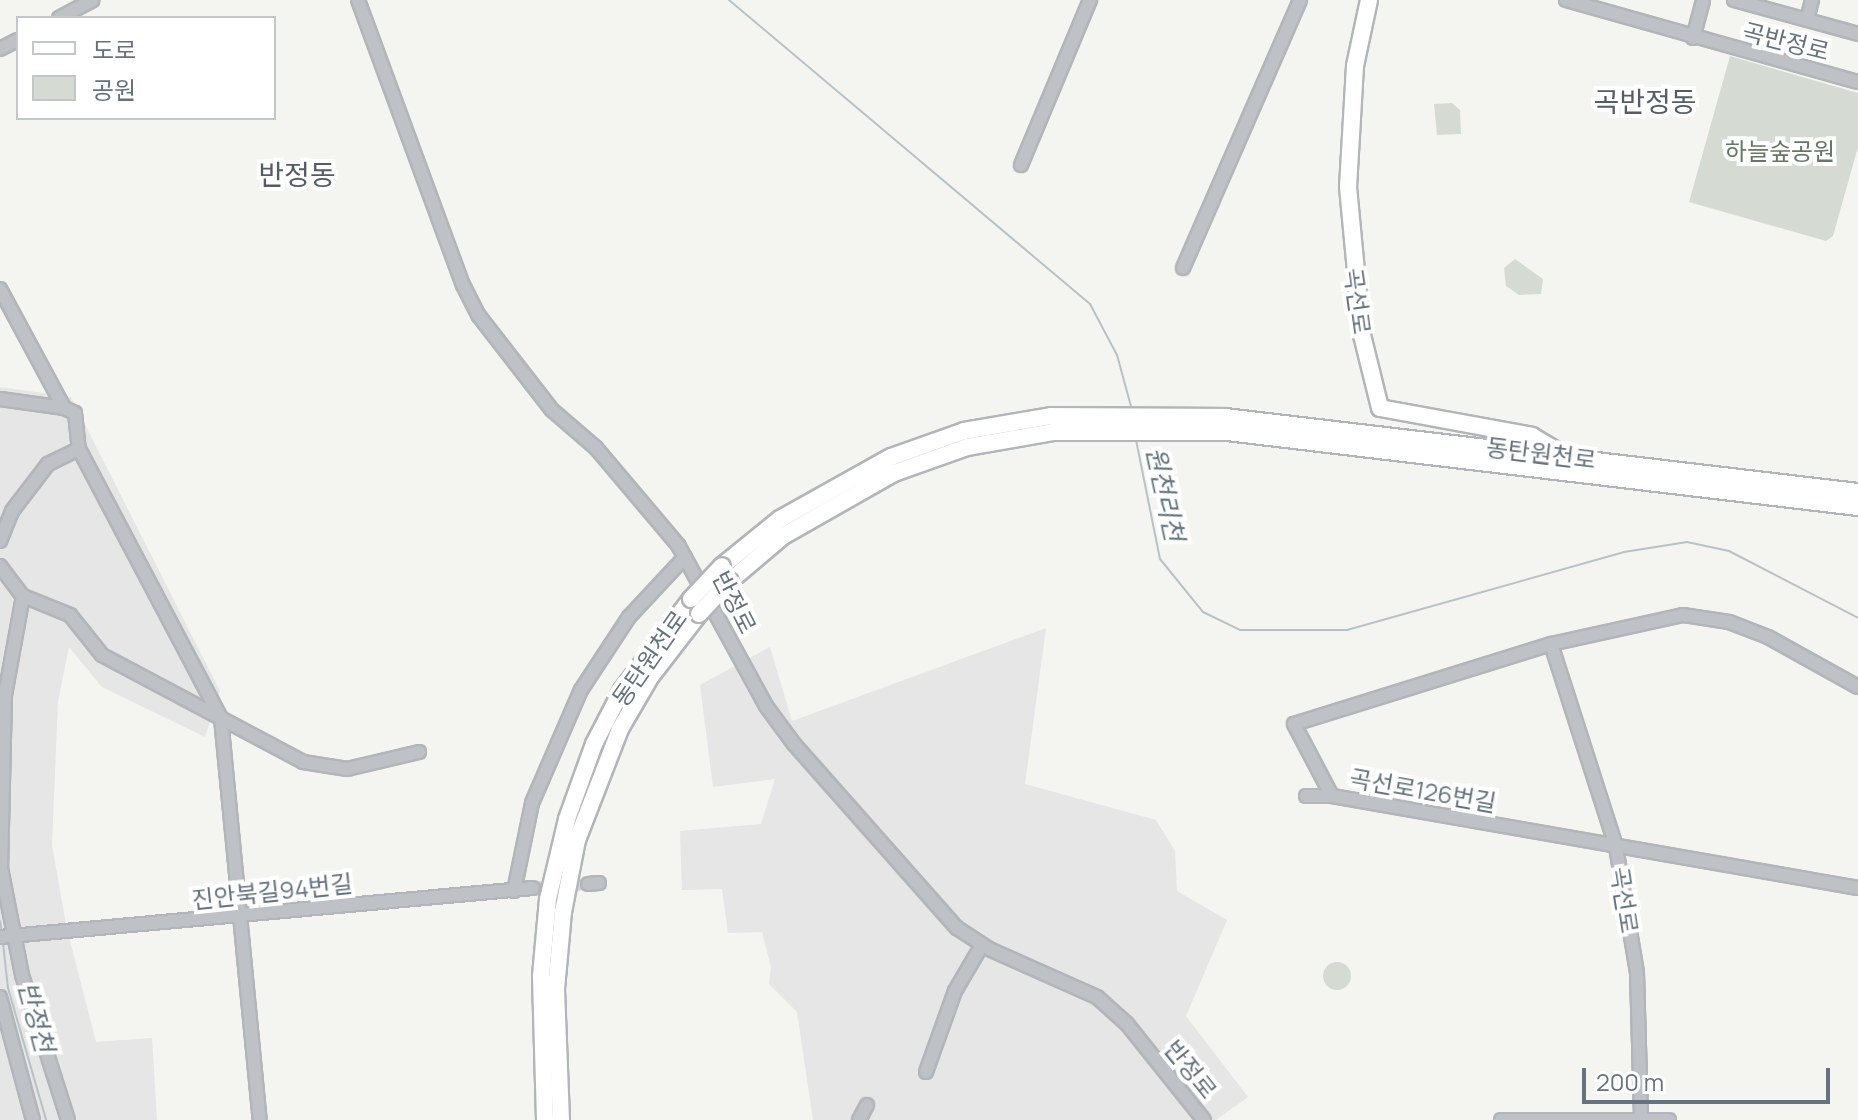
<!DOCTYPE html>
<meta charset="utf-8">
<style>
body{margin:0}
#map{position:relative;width:1858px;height:1120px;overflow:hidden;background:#f4f5f1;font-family:Manrope,"Noto Sans KR",sans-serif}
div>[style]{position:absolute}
.built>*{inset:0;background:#e5e6e5}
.green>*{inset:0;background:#d5dbd3}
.round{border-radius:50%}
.stream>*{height:2px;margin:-1px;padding:0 1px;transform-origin:1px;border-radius:1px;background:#b8c2c6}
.minor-tunnel>*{height:12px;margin-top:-6px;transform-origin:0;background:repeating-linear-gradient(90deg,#d0d4d4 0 12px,transparent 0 18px)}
.roads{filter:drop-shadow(2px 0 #b2b5b9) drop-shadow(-2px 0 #b2b5b9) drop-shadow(0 2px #b2b5b9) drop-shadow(0 -2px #b2b5b9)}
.minor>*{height:12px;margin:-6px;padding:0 6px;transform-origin:6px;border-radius:6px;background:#bec1c5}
.major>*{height:16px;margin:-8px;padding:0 8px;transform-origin:8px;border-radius:8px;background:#fff}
.bridges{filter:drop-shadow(2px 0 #b2b5b9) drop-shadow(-2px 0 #b2b5b9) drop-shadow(0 2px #b2b5b9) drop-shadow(0 -2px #b2b5b9)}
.major-bridge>*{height:16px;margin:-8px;padding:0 8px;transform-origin:8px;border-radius:8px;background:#fff}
span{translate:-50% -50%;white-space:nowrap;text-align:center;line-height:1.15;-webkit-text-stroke:8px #fff;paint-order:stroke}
.street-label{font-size:24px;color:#66737f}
.park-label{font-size:24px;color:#677765}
.water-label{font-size:26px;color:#62747c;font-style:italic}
.quarter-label{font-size:28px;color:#545c65}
.legend{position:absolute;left:16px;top:16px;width:260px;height:104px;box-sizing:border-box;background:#fff;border:2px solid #c2c7cc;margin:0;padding:10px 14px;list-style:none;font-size:24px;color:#66737f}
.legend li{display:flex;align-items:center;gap:16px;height:40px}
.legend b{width:40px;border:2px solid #c2c7cc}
.scale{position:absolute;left:1582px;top:1068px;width:248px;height:36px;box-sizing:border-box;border:4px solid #66737f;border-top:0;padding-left:10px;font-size:24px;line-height:28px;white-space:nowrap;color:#66737f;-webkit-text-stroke:6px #fff;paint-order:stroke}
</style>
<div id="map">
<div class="built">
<div style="clip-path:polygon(0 387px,71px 397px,220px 691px,205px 737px,102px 687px,69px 647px,58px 701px,52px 845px,66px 925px,96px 1042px,152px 1038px,157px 1120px,0 1120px)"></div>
<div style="clip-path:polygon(1046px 628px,1025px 784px,1156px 820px,1175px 851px,1177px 891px,1227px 920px,1186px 1016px,1248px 1097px,1216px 1120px,813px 1120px,797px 1012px,769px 984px,771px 967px,762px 932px,728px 933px,722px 889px,682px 890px,680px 831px,761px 824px,775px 779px,713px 787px,700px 685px,770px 647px,792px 721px)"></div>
</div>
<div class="green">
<div style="clip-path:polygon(1730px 56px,1858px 93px,1858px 147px,1833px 236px,1826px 241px,1689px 202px)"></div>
<div style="clip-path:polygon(1452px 103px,1460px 110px,1461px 134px,1437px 135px,1434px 104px)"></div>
<div style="clip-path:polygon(1515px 259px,1543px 279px,1541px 294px,1519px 295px,1506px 286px,1504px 268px)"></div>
<div class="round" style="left:1323px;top:962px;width:28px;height:28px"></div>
</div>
<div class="stream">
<div style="left:729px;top:0;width:472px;rotate:40.1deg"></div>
<div style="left:1090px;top:304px;width:58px;rotate:62.1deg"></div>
<div style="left:1117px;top:355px;width:57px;rotate:74.7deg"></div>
<div style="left:1136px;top:440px;width:121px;rotate:78.6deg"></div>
<div style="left:1160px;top:559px;width:68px;rotate:50.9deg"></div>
<div style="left:1203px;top:612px;width:41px;rotate:25.9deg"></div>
<div style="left:1240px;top:630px;width:107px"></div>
<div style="left:1347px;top:630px;width:288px;rotate:-15.7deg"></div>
<div style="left:1624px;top:552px;width:64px;rotate:-9deg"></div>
<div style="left:1687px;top:542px;width:43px;rotate:12.1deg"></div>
<div style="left:1729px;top:551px;width:145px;rotate:27.4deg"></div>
<div style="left:0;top:921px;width:12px;rotate:81deg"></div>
<div style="left:3px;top:943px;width:45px;rotate:83.7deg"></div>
<div style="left:8px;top:988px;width:137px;rotate:73.9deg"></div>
</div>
<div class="minor-tunnel">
<div style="left:533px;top:888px;width:55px;rotate:-4.2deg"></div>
</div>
<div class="roads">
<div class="minor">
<div style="left:358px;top:0;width:304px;rotate:69.8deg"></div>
<div style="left:463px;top:285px;width:35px;rotate:63deg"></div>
<div style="left:479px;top:316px;width:119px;rotate:52.2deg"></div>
<div style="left:552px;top:410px;width:58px;rotate:40.8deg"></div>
<div style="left:596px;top:448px;width:127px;rotate:49.8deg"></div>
<div style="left:678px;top:545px;width:183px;rotate:61.3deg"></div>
<div style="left:766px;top:706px;width:47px;rotate:53.6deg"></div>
<div style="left:794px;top:744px;width:246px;rotate:48.5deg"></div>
<div style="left:957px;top:928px;width:38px;rotate:33deg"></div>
<div style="left:989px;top:949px;width:118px;rotate:24deg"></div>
<div style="left:1097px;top:997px;width:40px;rotate:42deg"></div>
<div style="left:1127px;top:1024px;width:123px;rotate:51.3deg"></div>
<div style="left:1566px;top:0;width:303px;rotate:15.7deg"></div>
<div style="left:1734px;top:0;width:129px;rotate:15.3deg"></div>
<div style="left:59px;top:18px;width:38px;rotate:-28deg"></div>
<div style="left:1807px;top:20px;width:21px;rotate:-76deg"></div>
<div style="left:1693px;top:38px;width:39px;rotate:-75deg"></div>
<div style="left:0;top:49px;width:20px;rotate:-27deg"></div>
<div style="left:1021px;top:165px;width:179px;rotate:-67.3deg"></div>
<div style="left:1183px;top:268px;width:292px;rotate:-66.4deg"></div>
<div style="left:0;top:289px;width:135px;rotate:61.7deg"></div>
<div style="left:64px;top:408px;width:12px;rotate:24deg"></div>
<div style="left:75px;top:413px;width:36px;rotate:84deg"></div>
<div style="left:79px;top:449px;width:304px;rotate:62.2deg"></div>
<div style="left:221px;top:718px;width:404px;rotate:84.5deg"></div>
<div style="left:0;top:399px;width:65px;rotate:8deg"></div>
<div style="left:0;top:541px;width:32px;rotate:-68deg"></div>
<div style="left:12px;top:511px;width:59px;rotate:-52.5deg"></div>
<div style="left:48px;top:464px;width:34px;rotate:-26deg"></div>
<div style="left:0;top:566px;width:38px;rotate:53deg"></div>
<div style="left:23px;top:596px;width:101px;rotate:100.3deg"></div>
<div style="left:5px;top:695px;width:173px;rotate:91.3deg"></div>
<div style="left:1px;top:868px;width:109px;rotate:78.9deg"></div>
<div style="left:22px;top:975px;width:152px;rotate:72.4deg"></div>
<div style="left:23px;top:596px;width:51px;rotate:22deg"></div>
<div style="left:70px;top:615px;width:51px;rotate:51.3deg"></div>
<div style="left:102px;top:655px;width:228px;rotate:28deg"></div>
<div style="left:303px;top:762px;width:45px;rotate:9deg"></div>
<div style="left:347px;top:769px;width:74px;rotate:-13.3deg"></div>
<div style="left:1551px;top:644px;width:213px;rotate:72.2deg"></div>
<div style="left:1616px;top:847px;width:128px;rotate:80.5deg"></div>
<div style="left:1637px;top:973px;width:147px;rotate:88.4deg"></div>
<div style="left:1858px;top:687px;width:103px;rotate:-150.9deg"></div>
<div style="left:1768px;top:637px;width:42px;rotate:-159deg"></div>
<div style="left:1729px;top:622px;width:47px;rotate:-171.3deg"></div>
<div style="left:1683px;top:615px;width:135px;rotate:167.6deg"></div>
<div style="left:1551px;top:644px;width:269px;rotate:162.7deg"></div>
<div style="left:1294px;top:724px;width:81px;rotate:62.2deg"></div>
<div style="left:1332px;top:796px;width:534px;rotate:9.92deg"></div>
<div style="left:1306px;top:796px;width:26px"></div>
<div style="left:588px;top:884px;width:11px;rotate:-5deg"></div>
<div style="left:514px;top:891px;width:90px;rotate:-78.4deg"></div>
<div style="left:532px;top:803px;width:123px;rotate:-66.6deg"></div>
<div style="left:581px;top:690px;width:87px;rotate:-56.7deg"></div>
<div style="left:629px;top:617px;width:82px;rotate:-47deg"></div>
<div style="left:0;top:937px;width:535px;rotate:-5.25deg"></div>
<div style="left:0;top:997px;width:127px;rotate:75deg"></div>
<div style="left:926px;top:1072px;width:86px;rotate:-70.3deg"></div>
<div style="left:955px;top:991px;width:53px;rotate:-59.6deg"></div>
<div style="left:859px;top:1120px;width:17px;rotate:-62deg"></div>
<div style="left:1501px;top:1120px;width:168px"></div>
</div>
<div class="major">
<div style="left:1369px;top:0;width:67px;rotate:102deg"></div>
<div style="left:1355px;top:66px;width:121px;rotate:93.3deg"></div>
<div style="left:1348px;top:187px;width:149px;rotate:84.6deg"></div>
<div style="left:1362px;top:335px;width:75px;rotate:76.1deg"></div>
<div style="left:1380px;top:408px;width:155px;rotate:10.4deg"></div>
<div style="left:1532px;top:436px;width:31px;rotate:31deg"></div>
<div style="left:722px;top:566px;width:75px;rotate:-39deg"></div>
<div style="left:780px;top:519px;width:127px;rotate:-29.2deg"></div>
<div style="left:891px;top:457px;width:77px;rotate:-19.6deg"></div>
<div style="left:964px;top:431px;width:88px;rotate:-9.8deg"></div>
<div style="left:1051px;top:416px;width:174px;rotate:0.3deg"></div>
<div style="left:1225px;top:417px;width:637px;rotate:6.76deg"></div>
<div style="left:730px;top:581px;width:70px;rotate:-40.3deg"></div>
<div style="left:783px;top:536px;width:128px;rotate:-29.6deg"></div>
<div style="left:894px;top:473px;width:77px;rotate:-19.6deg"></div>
<div style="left:967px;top:447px;width:87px;rotate:-9.9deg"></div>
<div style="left:1053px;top:432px;width:174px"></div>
<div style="left:1227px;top:432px;width:635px;rotate:6.78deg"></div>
<div style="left:545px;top:1120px;width:144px;rotate:-91.6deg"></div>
<div style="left:541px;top:976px;width:77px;rotate:-84.8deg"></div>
<div style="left:548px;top:899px;width:82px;rotate:-76.6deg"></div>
<div style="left:567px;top:819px;width:80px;rotate:-70.2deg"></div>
<div style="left:594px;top:744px;width:61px;rotate:-62.6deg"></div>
<div style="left:622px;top:690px;width:114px;rotate:-52.8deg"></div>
<div style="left:561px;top:1120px;width:131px;rotate:-92.2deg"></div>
<div style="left:556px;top:989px;width:77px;rotate:-84.8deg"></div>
<div style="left:563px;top:912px;width:73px;rotate:-79deg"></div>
<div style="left:577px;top:840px;width:119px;rotate:-68.8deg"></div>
<div style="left:620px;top:729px;width:61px;rotate:-59.7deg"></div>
<div style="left:651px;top:676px;width:78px;rotate:-52.3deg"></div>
</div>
</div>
<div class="bridges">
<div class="major-bridge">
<div style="left:691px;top:599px;width:45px;rotate:-46.8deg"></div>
<div style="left:699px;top:614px;width:45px;rotate:-46.8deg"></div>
</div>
</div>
<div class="street-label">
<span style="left:1786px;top:41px;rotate:14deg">곡반정로</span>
<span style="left:1358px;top:301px;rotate:82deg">곡선로</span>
<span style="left:1541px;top:453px;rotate:7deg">동탄원천로</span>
<span style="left:735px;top:602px;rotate:63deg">반정로</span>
<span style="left:649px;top:658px;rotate:-55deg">동탄원천로</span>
<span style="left:1423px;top:790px;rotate:10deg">곡선로126번길</span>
<span style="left:272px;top:891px;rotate:-6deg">진안북길94번길</span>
<span style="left:1625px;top:900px;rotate:81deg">곡선로</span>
<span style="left:1191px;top:1069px;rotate:51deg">반정로</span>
</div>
<div class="park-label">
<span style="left:1780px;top:151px">하늘숲공원</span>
</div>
<div class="water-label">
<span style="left:1165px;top:494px;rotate:78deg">원천리천</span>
<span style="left:36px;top:1017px;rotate:75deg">반정천</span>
</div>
<div class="quarter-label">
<span style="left:1645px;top:101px">곡반정동</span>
<span style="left:297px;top:174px">반정동</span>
</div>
<ul class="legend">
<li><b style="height:10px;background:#fff"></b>도로</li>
<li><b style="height:22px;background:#d5dbd3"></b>공원</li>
</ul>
<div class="scale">200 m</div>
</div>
